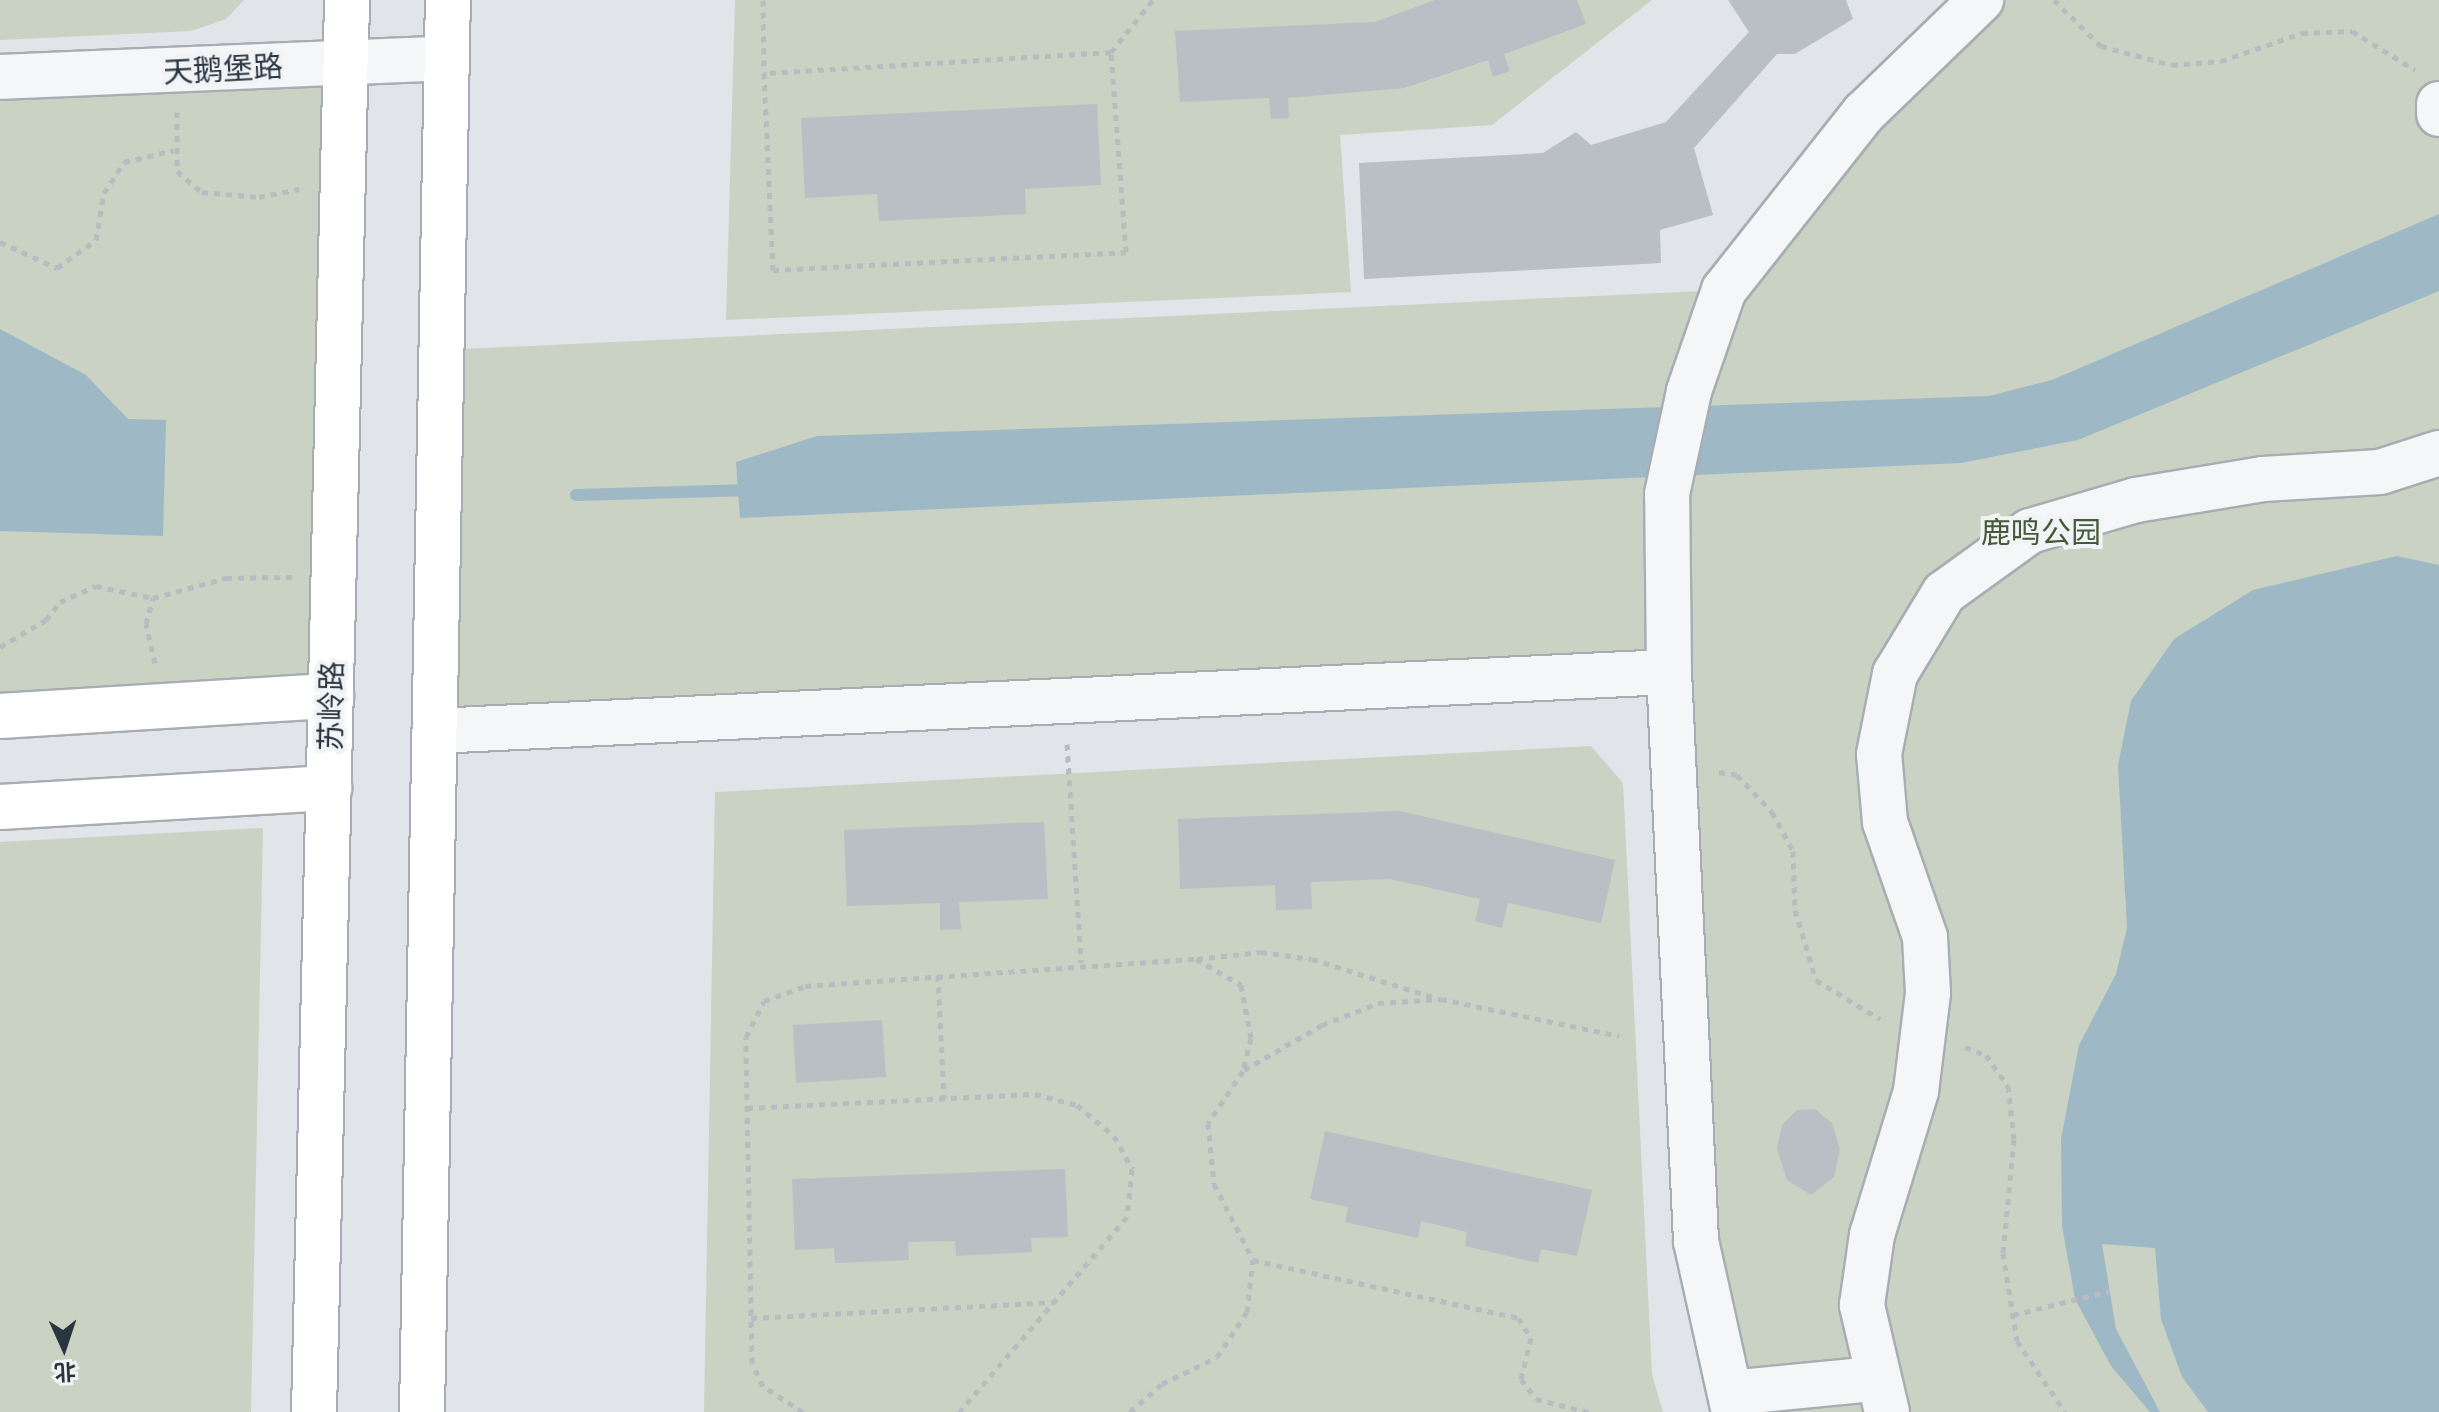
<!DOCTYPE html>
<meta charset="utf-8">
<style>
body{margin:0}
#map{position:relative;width:2439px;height:1412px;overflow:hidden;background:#e1e5e9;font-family:Commissioner,"Noto Sans SC",sans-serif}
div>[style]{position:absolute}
.green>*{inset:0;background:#c9d2c3}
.water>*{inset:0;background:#9fb8c6}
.stream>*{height:12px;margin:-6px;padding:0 6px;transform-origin:6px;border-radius:6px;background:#9fb8c6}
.building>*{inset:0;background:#b9bfc5}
.path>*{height:5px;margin-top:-2.5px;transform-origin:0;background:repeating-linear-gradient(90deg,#b8bcc0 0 6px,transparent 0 12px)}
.roads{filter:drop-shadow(2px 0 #a7adb3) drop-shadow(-2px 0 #a7adb3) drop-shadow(0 2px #a7adb3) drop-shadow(0 -2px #a7adb3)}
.street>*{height:44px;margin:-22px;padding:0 22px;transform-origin:22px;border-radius:22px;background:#f4f6f7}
.secondary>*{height:44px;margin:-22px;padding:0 22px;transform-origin:22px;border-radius:22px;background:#fff}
span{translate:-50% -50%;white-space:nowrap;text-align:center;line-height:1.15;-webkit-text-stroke:8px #f1f4f6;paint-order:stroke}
.street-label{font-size:30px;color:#2b3540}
.park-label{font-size:30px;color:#445a39}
.north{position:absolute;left:24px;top:1308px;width:80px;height:80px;-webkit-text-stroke:6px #f1f4f6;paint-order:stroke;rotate:177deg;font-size:22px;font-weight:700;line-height:32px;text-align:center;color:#2b3540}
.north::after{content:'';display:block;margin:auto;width:28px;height:36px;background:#2b3540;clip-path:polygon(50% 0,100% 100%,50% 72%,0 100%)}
</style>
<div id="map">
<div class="green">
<div style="clip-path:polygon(0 0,244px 0,226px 19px,191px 31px,0 40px)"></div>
<div style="clip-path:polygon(735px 0,1652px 0,1492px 125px,1340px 135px,1351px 292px,726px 320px)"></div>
<div style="clip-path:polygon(1981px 0,2439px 0,2439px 1412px,1734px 1412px,1696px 1241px,1668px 672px,435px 731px,442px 350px,1724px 290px)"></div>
<div style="clip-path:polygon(346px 62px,331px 696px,0 717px,0 77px)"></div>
<div style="clip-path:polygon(1591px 746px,1623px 783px,1652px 1375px,1663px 1412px,704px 1412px,715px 792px)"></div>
<div style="clip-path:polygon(263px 828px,251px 1412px,0 1412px,0 842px)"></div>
</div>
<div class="water">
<div style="clip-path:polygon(2439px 214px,2439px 291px,2078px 440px,1961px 463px,740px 518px,736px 462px,817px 436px,1989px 396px,2052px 380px)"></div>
<div style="clip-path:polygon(0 329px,86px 375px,128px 419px,166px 420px,163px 536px,0 531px)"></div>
<div style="clip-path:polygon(2397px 556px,2439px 565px,2439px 1412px,2208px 1412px,2182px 1377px,2161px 1319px,2155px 1248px,2102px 1244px,2116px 1329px,2160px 1412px,2150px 1412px,2111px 1366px,2075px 1299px,2062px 1226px,2061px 1139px,2079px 1045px,2116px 974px,2127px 928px,2118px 765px,2131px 701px,2174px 639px,2253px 590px)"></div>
</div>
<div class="stream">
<div style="left:576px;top:495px;width:176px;rotate:-1.6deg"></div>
</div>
<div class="building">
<div style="clip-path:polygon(1435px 0,1577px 0,1586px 24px,1504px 54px,1510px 71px,1493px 77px,1488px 60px,1404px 88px,1288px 98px,1289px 118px,1271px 119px,1269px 98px,1180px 102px,1175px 31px,1375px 22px)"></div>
<div style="clip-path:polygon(1728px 0,1846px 0,1853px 19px,1795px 54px,1777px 54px,1694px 148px,1713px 215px,1660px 230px,1661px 263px,1364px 279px,1359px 163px,1543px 153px,1576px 132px,1591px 145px,1666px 122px,1749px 32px)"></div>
<div style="clip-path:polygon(1097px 104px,1101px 185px,1025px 189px,1026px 214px,879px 221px,877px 194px,805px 198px,801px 118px)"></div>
<div style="clip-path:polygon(1399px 811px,1615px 860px,1601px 923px,1508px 903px,1502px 928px,1475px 921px,1480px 899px,1390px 879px,1311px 882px,1312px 909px,1276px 910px,1275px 885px,1180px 889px,1178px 819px)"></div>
<div style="clip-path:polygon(1044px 822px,1048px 899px,959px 902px,961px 929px,940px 930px,940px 903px,847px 906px,844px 830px)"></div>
<div style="clip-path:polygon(882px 1020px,886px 1077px,796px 1083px,793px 1025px)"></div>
<div style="clip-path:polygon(1815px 1109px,1832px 1123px,1840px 1149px,1834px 1177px,1811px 1195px,1787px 1180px,1777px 1149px,1782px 1125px,1797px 1110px)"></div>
<div style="clip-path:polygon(1325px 1131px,1592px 1190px,1577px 1256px,1541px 1249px,1538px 1263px,1465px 1246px,1467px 1232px,1421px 1221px,1418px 1238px,1345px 1222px,1348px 1207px,1310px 1199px)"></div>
<div style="clip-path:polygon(1065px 1169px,1068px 1237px,1031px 1238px,1032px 1252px,956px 1256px,955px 1241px,908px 1242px,909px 1260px,835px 1263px,834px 1248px,795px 1250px,792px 1179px)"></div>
</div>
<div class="path">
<div style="left:763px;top:0;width:73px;rotate:89.2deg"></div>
<div style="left:2054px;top:0;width:66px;rotate:44.4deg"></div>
<div style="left:2101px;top:46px;width:73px;rotate:15deg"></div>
<div style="left:2172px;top:65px;width:49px;rotate:-4.7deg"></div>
<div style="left:2221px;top:61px;width:86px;rotate:-19.1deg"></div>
<div style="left:2302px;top:33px;width:50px;rotate:-2.3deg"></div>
<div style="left:2352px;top:31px;width:74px;rotate:31.8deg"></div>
<div style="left:1111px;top:52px;width:348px;rotate:176.5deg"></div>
<div style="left:764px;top:73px;width:197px;rotate:87.4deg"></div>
<div style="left:773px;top:270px;width:353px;rotate:-2.9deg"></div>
<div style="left:1126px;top:252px;width:201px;rotate:-94.3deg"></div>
<div style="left:1111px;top:52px;width:67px;rotate:-51.1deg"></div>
<div style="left:177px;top:112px;width:59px;rotate:90deg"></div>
<div style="left:177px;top:171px;width:33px;rotate:40deg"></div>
<div style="left:202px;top:192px;width:57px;rotate:5deg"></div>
<div style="left:259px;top:197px;width:41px;rotate:-11.3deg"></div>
<div style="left:0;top:242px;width:63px;rotate:24.5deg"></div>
<div style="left:57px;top:268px;width:48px;rotate:-35.7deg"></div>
<div style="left:96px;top:240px;width:48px;rotate:-80.3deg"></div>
<div style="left:104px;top:193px;width:37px;rotate:-57deg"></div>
<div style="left:124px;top:162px;width:51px;rotate:-13.5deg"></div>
<div style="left:0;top:647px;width:53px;rotate:-30.4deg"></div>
<div style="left:46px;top:620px;width:23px;rotate:-52deg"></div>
<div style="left:60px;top:602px;width:39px;rotate:-24deg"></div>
<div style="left:96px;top:586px;width:58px;rotate:11.9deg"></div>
<div style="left:155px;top:663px;width:40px;rotate:-103deg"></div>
<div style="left:146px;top:624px;width:27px;rotate:-75deg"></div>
<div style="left:153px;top:598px;width:76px;rotate:-15.3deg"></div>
<div style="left:226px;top:578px;width:66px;rotate:-0.9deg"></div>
<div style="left:1067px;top:744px;width:219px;rotate:86.3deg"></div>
<div style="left:1719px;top:772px;width:18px;rotate:9deg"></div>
<div style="left:1737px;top:775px;width:51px;rotate:46.6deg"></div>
<div style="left:1772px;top:812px;width:44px;rotate:61.7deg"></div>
<div style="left:1793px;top:851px;width:59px;rotate:88.1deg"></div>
<div style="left:1795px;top:910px;width:73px;rotate:73.3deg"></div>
<div style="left:1816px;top:980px;width:75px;rotate:31.4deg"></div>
<div style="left:1197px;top:959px;width:64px;rotate:-6.2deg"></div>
<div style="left:1261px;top:952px;width:51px;rotate:7.8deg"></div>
<div style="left:1312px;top:959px;width:130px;rotate:17.5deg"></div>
<div style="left:938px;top:975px;width:123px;rotate:87.2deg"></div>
<div style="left:1965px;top:1047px;width:22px;rotate:21deg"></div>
<div style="left:1986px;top:1055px;width:38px;rotate:55deg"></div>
<div style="left:2008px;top:1086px;width:53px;rotate:83.5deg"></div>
<div style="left:2014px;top:1139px;width:115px;rotate:95.5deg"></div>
<div style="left:2003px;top:1253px;width:89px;rotate:81deg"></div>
<div style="left:2017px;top:1341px;width:86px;rotate:55.9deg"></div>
<div style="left:1244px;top:1070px;width:90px;rotate:-30deg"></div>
<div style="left:1322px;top:1025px;width:60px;rotate:-21.4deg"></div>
<div style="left:1378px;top:1003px;width:63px;rotate:-3.6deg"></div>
<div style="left:1441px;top:999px;width:182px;rotate:11.7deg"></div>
<div style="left:747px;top:1108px;width:288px;rotate:-2.8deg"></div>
<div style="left:1035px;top:1094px;width:43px;rotate:14.7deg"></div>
<div style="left:1077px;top:1105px;width:48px;rotate:40deg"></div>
<div style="left:1114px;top:1136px;width:38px;rotate:61deg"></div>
<div style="left:1132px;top:1169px;width:48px;rotate:95.9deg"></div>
<div style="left:1127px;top:1217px;width:257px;rotate:130.7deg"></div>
<div style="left:2013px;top:1315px;width:99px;rotate:-14deg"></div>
<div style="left:751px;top:1318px;width:302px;rotate:-3deg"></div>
<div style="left:803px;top:1412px;width:48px;rotate:-147deg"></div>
<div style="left:763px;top:1386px;width:25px;rotate:-116deg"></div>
<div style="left:752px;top:1363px;width:326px;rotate:-91.1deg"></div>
<div style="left:746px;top:1037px;width:40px;rotate:-63.4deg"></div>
<div style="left:764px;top:1001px;width:44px;rotate:-20.1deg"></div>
<div style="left:805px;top:986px;width:392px;rotate:-4deg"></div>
<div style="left:1196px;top:959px;width:52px;rotate:30deg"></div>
<div style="left:1241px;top:985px;width:54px;rotate:79.3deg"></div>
<div style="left:1251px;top:1038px;width:34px;rotate:104deg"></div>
<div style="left:1243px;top:1071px;width:63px;rotate:123.9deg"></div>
<div style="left:1208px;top:1123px;width:61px;rotate:84.4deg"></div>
<div style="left:1214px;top:1184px;width:85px;rotate:62.8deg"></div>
<div style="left:1253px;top:1260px;width:271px;rotate:12.3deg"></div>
<div style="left:1518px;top:1318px;width:24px;rotate:57deg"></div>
<div style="left:1531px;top:1338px;width:42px;rotate:103.7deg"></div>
<div style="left:1521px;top:1379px;width:25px;rotate:53deg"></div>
<div style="left:1536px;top:1399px;width:54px;rotate:14deg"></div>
<div style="left:1130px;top:1412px;width:43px;rotate:-41.2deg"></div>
<div style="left:1162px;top:1384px;width:61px;rotate:-26.1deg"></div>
<div style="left:1217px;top:1357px;width:54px;rotate:-56.3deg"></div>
<div style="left:1247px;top:1312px;width:52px;rotate:-83.4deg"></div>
</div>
<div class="roads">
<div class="street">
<div style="left:0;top:77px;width:447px;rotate:-2.4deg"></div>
<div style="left:2439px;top:104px;width:10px;rotate:90deg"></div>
<div style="left:1669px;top:672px;width:178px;rotate:-90.6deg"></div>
<div style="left:1667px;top:494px;width:105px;rotate:-77.9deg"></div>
<div style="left:1689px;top:391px;width:107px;rotate:-70.9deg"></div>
<div style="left:1724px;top:290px;width:226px;rotate:-51.7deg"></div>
<div style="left:1864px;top:113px;width:163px;rotate:-44deg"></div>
<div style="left:435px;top:731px;width:1235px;rotate:-2.74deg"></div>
<div style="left:1669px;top:672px;width:570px;rotate:87.28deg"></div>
<div style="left:1696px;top:1241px;width:175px;rotate:77.5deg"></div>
<div style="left:1730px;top:1393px;width:145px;rotate:-5.6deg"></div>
<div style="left:1887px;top:1412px;width:110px;rotate:-103.2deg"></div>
<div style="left:1862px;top:1305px;width:71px;rotate:-81.9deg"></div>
<div style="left:1872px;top:1235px;width:151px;rotate:-73deg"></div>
<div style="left:1916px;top:1091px;width:99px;rotate:-83deg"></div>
<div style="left:1928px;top:993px;width:56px;rotate:-93.1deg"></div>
<div style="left:1925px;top:937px;width:122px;rotate:-109.2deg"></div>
<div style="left:1885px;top:822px;width:68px;rotate:-95deg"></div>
<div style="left:1879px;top:754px;width:82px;rotate:-78.7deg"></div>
<div style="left:1895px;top:674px;width:95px;rotate:-58.8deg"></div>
<div style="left:1944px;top:593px;width:106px;rotate:-35.8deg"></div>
<div style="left:2030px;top:531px;width:110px;rotate:-16.3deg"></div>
<div style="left:2136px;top:500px;width:129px;rotate:-9.4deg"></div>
<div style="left:2263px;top:479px;width:117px;rotate:-3.4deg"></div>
<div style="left:2380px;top:472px;width:62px;rotate:-17.9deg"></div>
</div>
<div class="secondary">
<div style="left:0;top:716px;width:332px;rotate:-3.5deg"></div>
<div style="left:0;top:807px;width:330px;rotate:-3.3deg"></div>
<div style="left:314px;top:1412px;width:1412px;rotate:-88.66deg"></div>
<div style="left:422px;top:1412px;width:1412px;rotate:-88.95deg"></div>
</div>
</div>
<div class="street-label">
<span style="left:223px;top:68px;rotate:-3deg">天鹅堡路</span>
<span style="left:330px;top:706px;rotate:-89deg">苏岭路</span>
</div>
<div class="park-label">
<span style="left:2041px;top:531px">鹿鸣公园</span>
</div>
<div class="north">北</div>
</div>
